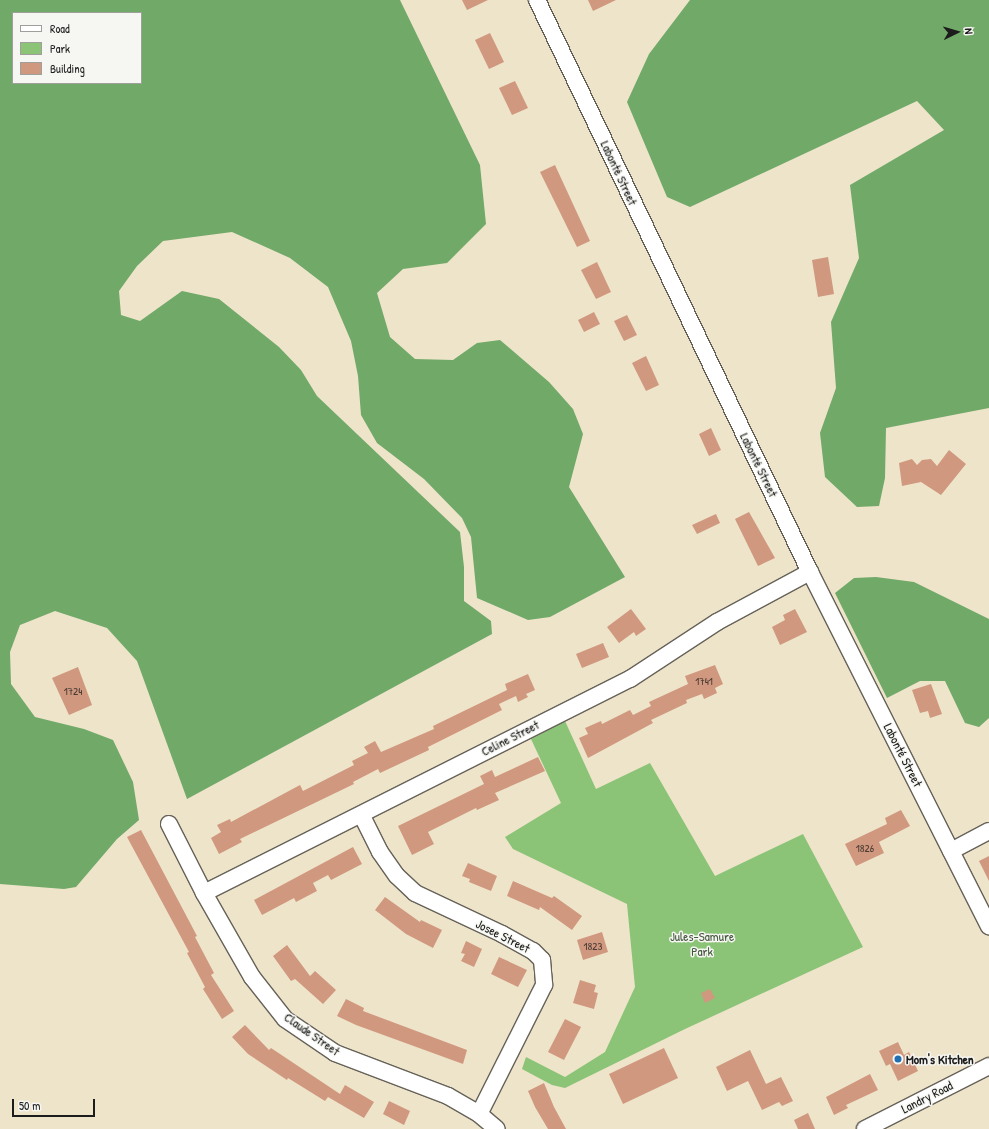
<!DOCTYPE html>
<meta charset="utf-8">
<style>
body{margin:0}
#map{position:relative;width:989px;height:1129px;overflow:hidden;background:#eee4ca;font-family:"Patrick Hand",sans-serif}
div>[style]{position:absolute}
.green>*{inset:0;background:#8bc377}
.forest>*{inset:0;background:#70a968}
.building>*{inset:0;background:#d0987e}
.roads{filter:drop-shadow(1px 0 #666259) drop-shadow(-1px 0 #666259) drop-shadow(0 1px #666259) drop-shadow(0 -1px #666259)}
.minor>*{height:16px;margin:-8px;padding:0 8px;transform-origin:8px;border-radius:8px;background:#fff}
.dots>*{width:11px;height:11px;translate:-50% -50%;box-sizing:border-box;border:2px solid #f6f6f2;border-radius:50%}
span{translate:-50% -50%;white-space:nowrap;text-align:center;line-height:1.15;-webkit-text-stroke:3px #f6f6f2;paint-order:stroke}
.number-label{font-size:11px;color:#493b34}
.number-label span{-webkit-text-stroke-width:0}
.street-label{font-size:13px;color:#1c1c1c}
.park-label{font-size:13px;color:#43563c}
.poi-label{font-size:13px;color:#1c1c1c;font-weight:700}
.left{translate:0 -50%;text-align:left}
.legend{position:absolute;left:12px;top:12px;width:130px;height:72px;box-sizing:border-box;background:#f6f6f2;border:1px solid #9f9f9c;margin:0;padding:5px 7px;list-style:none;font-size:12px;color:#1c1c1c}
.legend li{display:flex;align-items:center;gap:8px;height:20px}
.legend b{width:20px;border:1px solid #9f9f9c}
.north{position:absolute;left:937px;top:12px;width:40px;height:40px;-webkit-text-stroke:3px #f6f6f2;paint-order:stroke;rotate:85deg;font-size:11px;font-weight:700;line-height:16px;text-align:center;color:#1c1c1c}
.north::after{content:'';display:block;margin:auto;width:14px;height:18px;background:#1c1c1c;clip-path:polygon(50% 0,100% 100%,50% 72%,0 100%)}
.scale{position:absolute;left:12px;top:1099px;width:83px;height:18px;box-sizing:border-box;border:2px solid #1c1c1c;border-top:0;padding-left:5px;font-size:12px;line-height:14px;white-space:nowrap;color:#1c1c1c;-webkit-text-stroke:3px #f6f6f2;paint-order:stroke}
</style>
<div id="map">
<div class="green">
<div style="clip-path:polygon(565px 721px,596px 789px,650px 763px,715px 876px,803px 834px,863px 947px,685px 1029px,565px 1088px,552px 1085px,522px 1069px,526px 1057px,565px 1077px,605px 1052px,635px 987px,627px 904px,513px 849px,505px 837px,561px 803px,531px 739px)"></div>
</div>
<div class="forest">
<div style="clip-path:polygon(evenodd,0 0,400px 0,480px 165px,486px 224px,447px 263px,403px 269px,377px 293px,390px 337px,415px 359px,453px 360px,477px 343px,500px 340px,549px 382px,573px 409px,583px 434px,569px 487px,625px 577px,550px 617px,528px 620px,477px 598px,471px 537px,462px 518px,424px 479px,377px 443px,361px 415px,358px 376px,351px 341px,328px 287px,290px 258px,232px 232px,163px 241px,137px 266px,119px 291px,121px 315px,140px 321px,182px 291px,219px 299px,279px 347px,301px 370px,317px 396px,460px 532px,464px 567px,464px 601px,491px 621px,492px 634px,187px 799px,137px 661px,107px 628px,55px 611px,20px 625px,10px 652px,11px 684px,35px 717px,84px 729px,113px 740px,133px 782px,139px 820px,117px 839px,76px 887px,64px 889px,0 884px,0 0,13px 13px,141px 13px,141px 83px,13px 83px,13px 13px)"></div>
<div style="clip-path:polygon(690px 0,989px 0,989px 408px,886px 428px,885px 478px,879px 506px,857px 507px,825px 477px,820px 433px,836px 388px,831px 322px,859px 258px,850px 185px,944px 130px,917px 101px,690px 207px,667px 197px,627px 102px,649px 54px)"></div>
<div style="clip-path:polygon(876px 577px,914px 582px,989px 619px,989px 718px,979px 727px,965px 723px,945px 681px,920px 681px,887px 698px,835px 593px,854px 578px)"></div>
</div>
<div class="building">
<div style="clip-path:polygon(462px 0,488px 0,467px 10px)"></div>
<div style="clip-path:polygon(588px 0,616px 0,593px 11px)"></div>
<div style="clip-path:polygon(490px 33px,504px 62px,489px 69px,475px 40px)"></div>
<div style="clip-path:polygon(515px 81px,528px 108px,512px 115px,499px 88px)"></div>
<div style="clip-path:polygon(555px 165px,590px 241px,577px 247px,540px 172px)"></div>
<div style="clip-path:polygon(828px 257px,834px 294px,818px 297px,812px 260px)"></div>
<div style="clip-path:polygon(597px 262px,611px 292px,596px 299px,581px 270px)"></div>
<div style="clip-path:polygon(594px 312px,600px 324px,584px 332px,578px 320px)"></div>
<div style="clip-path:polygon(627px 315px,637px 335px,624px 341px,614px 321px)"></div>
<div style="clip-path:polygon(646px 356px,659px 385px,646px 391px,632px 363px)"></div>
<div style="clip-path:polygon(711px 428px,721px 450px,709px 456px,699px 434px)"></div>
<div style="clip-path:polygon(949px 450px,966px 464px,941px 495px,921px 482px,902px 486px,899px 463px,912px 459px,917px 465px,922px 460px,931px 459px,937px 466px)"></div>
<div style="clip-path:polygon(749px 512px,775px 558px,758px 566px,735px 519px)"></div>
<div style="clip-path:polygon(716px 514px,720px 523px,697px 534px,692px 525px)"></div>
<div style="clip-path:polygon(631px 609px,646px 629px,636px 636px,634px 632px,619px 643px,607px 627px)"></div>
<div style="clip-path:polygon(795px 609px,807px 632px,780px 645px,772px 627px,785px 620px,783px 615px)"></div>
<div style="clip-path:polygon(603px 643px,609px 657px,582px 668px,576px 654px)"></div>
<div style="clip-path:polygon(715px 665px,723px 684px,715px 688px,717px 693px,704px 699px,702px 694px,686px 700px,687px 703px,651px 720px,653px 723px,588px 758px,579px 738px,588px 734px,585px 728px,601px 721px,602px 724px,630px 710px,633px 715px,651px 706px,649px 702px,688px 684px,685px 676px)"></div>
<div style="clip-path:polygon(78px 667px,92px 705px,69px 715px,52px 678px)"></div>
<div style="clip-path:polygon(528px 674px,535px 690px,526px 694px,528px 697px,518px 702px,516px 696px,499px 704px,502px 710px,428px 747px,429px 750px,380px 773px,378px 769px,353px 782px,354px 784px,240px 839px,242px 842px,219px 854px,211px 838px,221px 832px,217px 825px,230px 819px,231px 822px,300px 785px,303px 791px,354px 765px,352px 761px,368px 753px,364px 747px,375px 741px,381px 752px,434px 729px,433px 726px,507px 690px,505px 684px)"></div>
<div style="clip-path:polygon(931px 684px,942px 714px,930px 718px,928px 711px,920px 713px,912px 690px)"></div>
<div style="clip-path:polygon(538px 757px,545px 771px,495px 793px,499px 800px,477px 810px,476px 808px,428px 832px,434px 844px,412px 855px,398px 826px,484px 784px,480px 776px,492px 770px,495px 777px)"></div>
<div style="clip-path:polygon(901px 810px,910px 826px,879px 842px,884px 853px,856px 866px,845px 844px,887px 824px,885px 818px)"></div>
<div style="clip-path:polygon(141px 830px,197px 936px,195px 937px,214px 973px,211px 975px,234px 1011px,222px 1019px,203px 989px,205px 987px,187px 953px,189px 952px,127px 837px)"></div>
<div style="clip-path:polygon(353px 847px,362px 864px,331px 880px,328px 875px,313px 883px,317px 891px,296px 902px,294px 898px,262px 915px,254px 900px)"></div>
<div style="clip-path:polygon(989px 856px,989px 881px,979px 861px)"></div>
<div style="clip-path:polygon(468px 863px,497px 876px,491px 891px,469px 882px,470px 879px,462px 876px)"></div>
<div style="clip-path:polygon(513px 881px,552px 898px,554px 896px,582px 916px,572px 930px,540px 907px,539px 910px,507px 896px)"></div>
<div style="clip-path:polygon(385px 897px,420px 922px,421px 920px,442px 930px,433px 948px,406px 934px,375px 910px)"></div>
<div style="clip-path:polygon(602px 932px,608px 952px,583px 960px,577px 940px)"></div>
<div style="clip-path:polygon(466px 941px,482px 949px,474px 967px,461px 961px,465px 954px,461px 953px)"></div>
<div style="clip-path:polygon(287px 945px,310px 976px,315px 971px,336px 990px,323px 1004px,295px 979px,291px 981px,273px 956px)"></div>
<div style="clip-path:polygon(499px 957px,527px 970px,518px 987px,491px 974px)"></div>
<div style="clip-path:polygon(580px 980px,596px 985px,594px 992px,598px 993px,594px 1009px,573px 1003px)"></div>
<div style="clip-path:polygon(710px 989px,715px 998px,705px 1003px,701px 993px)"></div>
<div style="clip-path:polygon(346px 999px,364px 1008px,363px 1011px,467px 1050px,463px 1064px,356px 1025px,337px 1016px)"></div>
<div style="clip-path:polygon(565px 1019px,581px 1027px,564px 1060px,548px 1052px)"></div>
<div style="clip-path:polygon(245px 1025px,269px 1050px,271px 1048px,340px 1094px,345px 1085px,374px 1102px,364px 1118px,328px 1097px,325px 1101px,288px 1078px,287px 1080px,248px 1054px,232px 1037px)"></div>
<div style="clip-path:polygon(898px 1042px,904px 1055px,909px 1052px,918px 1071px,898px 1081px,890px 1064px,886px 1066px,879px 1051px)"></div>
<div style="clip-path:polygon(664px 1048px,678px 1078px,623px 1104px,609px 1074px)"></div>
<div style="clip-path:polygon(750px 1050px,766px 1084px,781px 1077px,793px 1101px,782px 1106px,779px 1102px,762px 1110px,748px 1081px,727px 1091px,716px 1067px)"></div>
<div style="clip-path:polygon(870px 1074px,878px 1090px,846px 1105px,848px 1108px,834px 1115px,826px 1097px)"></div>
<div style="clip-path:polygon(544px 1083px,554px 1107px,566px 1129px,548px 1129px,535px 1107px,528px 1091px)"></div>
<div style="clip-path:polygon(389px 1101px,410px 1111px,404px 1125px,383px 1114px)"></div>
<div style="clip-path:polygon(808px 1113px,815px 1129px,798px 1129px,794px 1120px)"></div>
</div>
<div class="roads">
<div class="minor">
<div style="left:537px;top:0;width:634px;rotate:64.49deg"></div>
<div style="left:810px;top:572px;width:397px;rotate:63.2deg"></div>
<div style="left:362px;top:816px;width:40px;rotate:63.4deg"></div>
<div style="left:380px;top:852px;width:29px;rotate:55deg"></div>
<div style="left:397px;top:876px;width:25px;rotate:43deg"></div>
<div style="left:415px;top:893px;width:96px;rotate:25.2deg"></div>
<div style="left:502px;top:934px;width:35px;rotate:29deg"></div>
<div style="left:533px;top:951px;width:13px;rotate:45deg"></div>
<div style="left:542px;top:960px;width:25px;rotate:85deg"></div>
<div style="left:544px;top:985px;width:144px;rotate:116.7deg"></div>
<div style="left:169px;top:824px;width:77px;rotate:63.1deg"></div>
<div style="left:204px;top:893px;width:97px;rotate:60.3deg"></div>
<div style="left:252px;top:977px;width:53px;rotate:51.8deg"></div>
<div style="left:285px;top:1019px;width:60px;rotate:34.2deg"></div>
<div style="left:335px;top:1053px;width:121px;rotate:20.8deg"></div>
<div style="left:448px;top:1096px;width:36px;rotate:30deg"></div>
<div style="left:479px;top:1114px;width:23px;rotate:40deg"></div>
<div style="left:951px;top:851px;width:43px;rotate:-27.8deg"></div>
<div style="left:204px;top:893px;width:477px;rotate:-26.7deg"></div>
<div style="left:630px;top:679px;width:104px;rotate:-33.2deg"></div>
<div style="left:717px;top:622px;width:106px;rotate:-28.3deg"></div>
<div style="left:865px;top:1129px;width:139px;rotate:-26.9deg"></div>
</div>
</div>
<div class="dots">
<div style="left:898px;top:1059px;background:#1f6fb2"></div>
</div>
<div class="number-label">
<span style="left:704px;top:681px">1741</span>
<span style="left:73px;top:691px">1724</span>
<span style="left:865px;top:848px">1826</span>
<span style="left:593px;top:946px">1823</span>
</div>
<div class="street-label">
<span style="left:619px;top:173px;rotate:65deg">Labonté Street</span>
<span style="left:759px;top:465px;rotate:64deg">Labonté Street</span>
<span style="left:510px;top:738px;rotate:-27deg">Celine Street</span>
<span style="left:903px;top:755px;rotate:63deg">Labonté Street</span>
<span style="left:503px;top:936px;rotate:27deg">Josee Street</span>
<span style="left:312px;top:1034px;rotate:35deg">Claude Street</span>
<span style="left:927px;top:1097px;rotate:-27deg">Landry Road</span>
</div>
<div class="park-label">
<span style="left:702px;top:944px">Jules-Samure<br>Park</span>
</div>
<div class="poi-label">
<span class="left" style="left:906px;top:1059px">Mom's Kitchen</span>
</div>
<ul class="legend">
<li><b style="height:5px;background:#fff"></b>Road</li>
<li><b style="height:11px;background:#8bc377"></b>Park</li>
<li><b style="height:11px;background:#d0987e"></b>Building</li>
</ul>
<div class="north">N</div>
<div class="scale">50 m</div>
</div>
